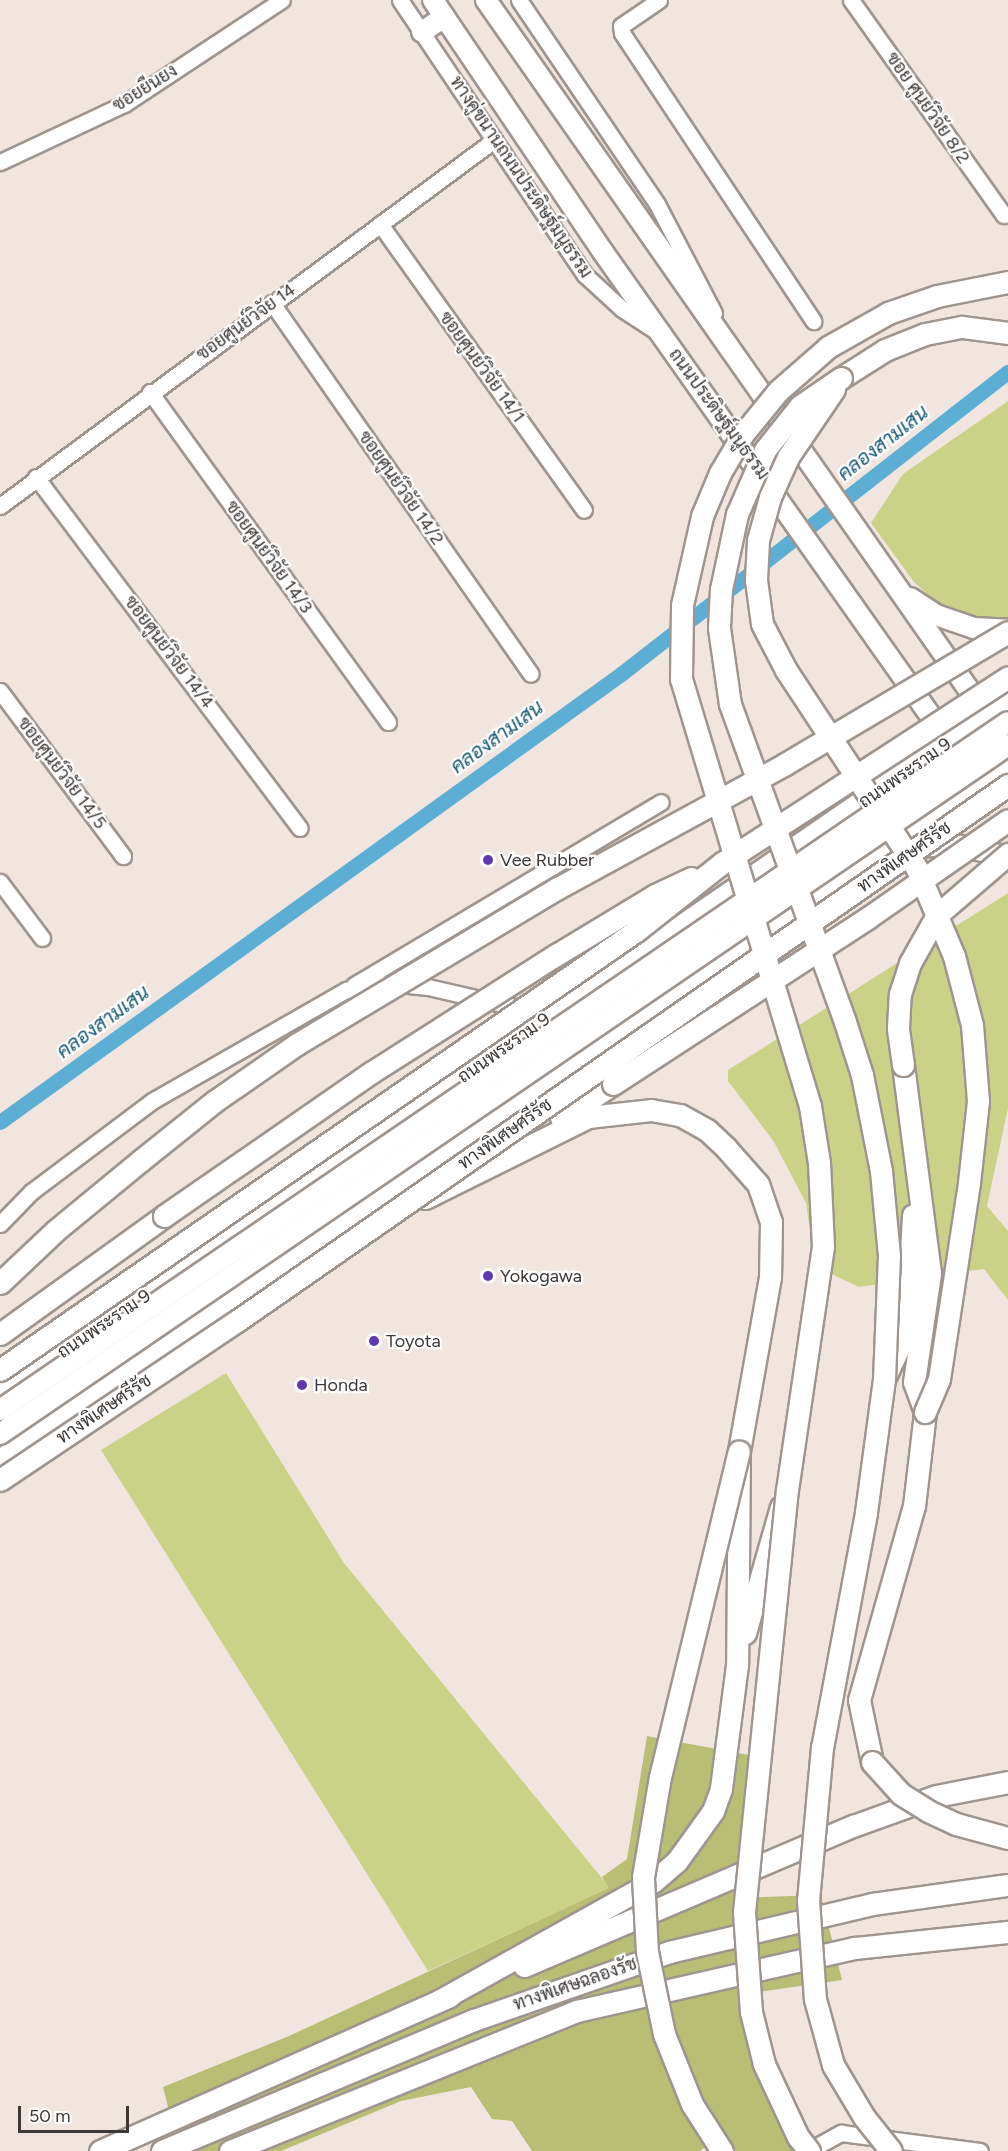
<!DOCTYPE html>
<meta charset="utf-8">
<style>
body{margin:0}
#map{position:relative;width:1008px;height:2151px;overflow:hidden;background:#f1e6df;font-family:Figtree,Sarabun,sans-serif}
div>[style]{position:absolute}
.green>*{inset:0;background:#cad287}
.forest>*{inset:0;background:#b8bf74}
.canal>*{height:15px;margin:-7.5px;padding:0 7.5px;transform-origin:7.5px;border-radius:7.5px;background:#5daed5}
.roads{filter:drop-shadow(2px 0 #9f958f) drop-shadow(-2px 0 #9f958f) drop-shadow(0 2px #9f958f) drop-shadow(0 -2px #9f958f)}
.minor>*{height:15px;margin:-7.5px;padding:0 7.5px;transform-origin:7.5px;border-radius:7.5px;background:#fff}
.major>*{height:20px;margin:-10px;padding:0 10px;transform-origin:10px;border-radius:10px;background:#fff}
.highway>*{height:21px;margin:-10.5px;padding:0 10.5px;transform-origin:10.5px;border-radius:10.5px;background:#fff}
.bridges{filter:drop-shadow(2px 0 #9f958f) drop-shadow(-2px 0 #9f958f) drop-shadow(0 2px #9f958f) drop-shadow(0 -2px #9f958f)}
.major-bridge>*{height:20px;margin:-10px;padding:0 10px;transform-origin:10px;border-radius:10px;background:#fff}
.highway-bridge>*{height:21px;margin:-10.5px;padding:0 10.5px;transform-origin:10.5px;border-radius:10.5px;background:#fff}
.dots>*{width:16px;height:16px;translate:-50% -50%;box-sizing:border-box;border:3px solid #fff;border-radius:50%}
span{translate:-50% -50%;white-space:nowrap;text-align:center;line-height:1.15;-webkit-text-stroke:4.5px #fff;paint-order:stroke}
.street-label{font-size:18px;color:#3c3836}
.poi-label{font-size:18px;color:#3c3836}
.left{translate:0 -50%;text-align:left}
.water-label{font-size:20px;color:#195974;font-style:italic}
.scale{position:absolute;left:18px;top:2106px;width:111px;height:27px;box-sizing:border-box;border:3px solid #3c3836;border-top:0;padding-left:8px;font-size:18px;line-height:21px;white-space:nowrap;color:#3c3836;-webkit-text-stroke:4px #fff;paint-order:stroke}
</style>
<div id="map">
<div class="green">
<div style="clip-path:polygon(1008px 401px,1008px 618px,993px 619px,965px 615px,935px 601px,914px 582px,871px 523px,903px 474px)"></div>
<div style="clip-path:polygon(1008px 893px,1008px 1108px,987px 1206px,1008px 1231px,1008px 1300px,984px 1269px,859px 1287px,815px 1266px,806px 1203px,774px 1142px,728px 1081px,728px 1070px)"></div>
<div style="clip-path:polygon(226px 1373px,344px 1563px,610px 1888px,428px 1971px,101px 1450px)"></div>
</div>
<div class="forest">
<div style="clip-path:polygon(647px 1736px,749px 1755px,734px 1898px,821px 1895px,842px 1980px,744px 1994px,798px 2151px,710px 2151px,706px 2146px,700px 2151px,532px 2151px,512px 2121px,492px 2119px,471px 2087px,401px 2101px,281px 2151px,179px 2151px,163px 2087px,289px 2036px,609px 1888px,602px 1877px,627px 1859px)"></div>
</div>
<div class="canal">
<div style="left:0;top:1122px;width:766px;rotate:-35.81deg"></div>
<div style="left:621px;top:674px;width:491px;rotate:-38deg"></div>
</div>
<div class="roads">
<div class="minor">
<div style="left:400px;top:0;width:331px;rotate:56.1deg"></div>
<div style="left:585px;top:275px;width:50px;rotate:42.6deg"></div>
<div style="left:622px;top:309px;width:38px;rotate:33deg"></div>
<div style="left:519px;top:0;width:246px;rotate:55.9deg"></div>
<div style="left:657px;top:204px;width:123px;rotate:62.4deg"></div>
<div style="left:659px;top:0;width:46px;rotate:145.6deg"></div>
<div style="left:621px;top:26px;width:7px;rotate:82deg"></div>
<div style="left:622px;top:33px;width:346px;rotate:56.4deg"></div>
<div style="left:851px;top:0;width:264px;rotate:54.6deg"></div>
<div style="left:0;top:162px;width:137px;rotate:-25.1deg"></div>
<div style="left:124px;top:104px;width:189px;rotate:-33.4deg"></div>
<div style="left:380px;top:224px;width:351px;rotate:54.5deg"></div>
<div style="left:272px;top:303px;width:452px;rotate:55.1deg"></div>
<div style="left:150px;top:392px;width:407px;rotate:54.2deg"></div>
<div style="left:36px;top:477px;width:439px;rotate:53.1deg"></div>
<div style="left:0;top:506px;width:615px;rotate:-36.53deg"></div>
<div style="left:0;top:691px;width:206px;rotate:53.3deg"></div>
<div style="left:0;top:882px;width:70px;rotate:53.1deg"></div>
<div style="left:354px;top:985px;width:357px;rotate:-30.8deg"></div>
<div style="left:0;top:1224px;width:45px;rotate:-45.9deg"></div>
<div style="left:31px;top:1192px;width:151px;rotate:-36.9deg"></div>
<div style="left:152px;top:1101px;width:224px;rotate:-29.8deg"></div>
<div style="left:346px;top:990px;width:44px;rotate:-9.2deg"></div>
<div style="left:389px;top:983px;width:39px;rotate:6deg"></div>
<div style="left:428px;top:987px;width:103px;rotate:13deg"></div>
<div style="left:808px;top:2151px;width:38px;rotate:-29deg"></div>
<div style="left:841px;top:2133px;width:140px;rotate:7.4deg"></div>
</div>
<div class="major">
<div style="left:433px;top:0;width:304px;rotate:56deg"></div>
<div style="left:603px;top:252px;width:591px;rotate:54.78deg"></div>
<div style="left:486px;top:0;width:867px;rotate:55.01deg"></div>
<div style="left:422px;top:32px;width:27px;rotate:-34deg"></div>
<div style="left:910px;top:598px;width:31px;rotate:33deg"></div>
<div style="left:936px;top:615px;width:40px;rotate:18.9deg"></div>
<div style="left:974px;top:628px;width:34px;rotate:3deg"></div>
<div style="left:913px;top:847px;width:43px;rotate:-2.7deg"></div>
<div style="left:956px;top:845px;width:53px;rotate:13deg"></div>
<div style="left:0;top:1394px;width:1223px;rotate:-34.51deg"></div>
<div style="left:0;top:1460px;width:1222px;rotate:-34.43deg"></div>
</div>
<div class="highway">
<div style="left:841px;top:378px;width:52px;rotate:-32.5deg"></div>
<div style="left:885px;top:350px;width:43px;rotate:-21.8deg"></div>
<div style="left:925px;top:334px;width:38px;rotate:-11deg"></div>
<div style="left:962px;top:327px;width:46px;rotate:7.4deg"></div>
<div style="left:561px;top:1118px;width:62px;rotate:-33.2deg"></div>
<div style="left:454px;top:1150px;width:39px;rotate:-9deg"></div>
<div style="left:425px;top:1198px;width:182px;rotate:-26.4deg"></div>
<div style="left:588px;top:1117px;width:63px;rotate:-6.3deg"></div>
<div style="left:651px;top:1110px;width:29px;rotate:10deg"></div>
<div style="left:680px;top:1115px;width:31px;rotate:29deg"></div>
<div style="left:707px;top:1130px;width:26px;rotate:43deg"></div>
<div style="left:726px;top:1148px;width:48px;rotate:48.4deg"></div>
<div style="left:758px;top:1184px;width:40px;rotate:71.1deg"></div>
<div style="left:771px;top:1222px;width:55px;rotate:91deg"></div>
<div style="left:770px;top:1277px;width:177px;rotate:100.1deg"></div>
<div style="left:739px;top:1451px;width:214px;rotate:90.5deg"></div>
<div style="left:737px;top:1665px;width:125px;rotate:97.4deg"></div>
<div style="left:721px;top:1789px;width:23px;rotate:110deg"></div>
<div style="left:713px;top:1811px;width:62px;rotate:125.8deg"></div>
<div style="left:677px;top:1861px;width:30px;rotate:139deg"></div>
<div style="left:654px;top:1881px;width:248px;rotate:150.9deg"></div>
<div style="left:0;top:1334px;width:202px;rotate:-35.7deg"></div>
<div style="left:884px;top:1379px;width:54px;rotate:-64.9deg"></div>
<div style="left:907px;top:1330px;width:115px;rotate:-87deg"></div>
<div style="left:745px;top:1633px;width:131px;rotate:-74.1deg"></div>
<div style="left:872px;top:1762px;width:63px;rotate:-101.8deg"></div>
<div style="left:859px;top:1700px;width:202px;rotate:-74.2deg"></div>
<div style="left:914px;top:1506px;width:95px;rotate:-83.3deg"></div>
<div style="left:925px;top:1412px;width:32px;rotate:-110deg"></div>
<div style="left:914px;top:1382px;width:110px;rotate:-81.6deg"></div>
<div style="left:930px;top:1273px;width:210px;rotate:-97.4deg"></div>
<div style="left:524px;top:1966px;width:358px;rotate:-23.1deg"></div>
<div style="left:853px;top:1826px;width:88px;rotate:-19.9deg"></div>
<div style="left:936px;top:1796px;width:73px;rotate:-11deg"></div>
<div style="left:100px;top:2151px;width:383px;rotate:-23.9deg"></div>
<div style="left:162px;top:2151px;width:338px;rotate:-22.8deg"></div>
<div style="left:474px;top:2020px;width:207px;rotate:-19.2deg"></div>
<div style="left:669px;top:1952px;width:209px;rotate:-13.3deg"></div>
<div style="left:872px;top:1904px;width:137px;rotate:-8deg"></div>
<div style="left:230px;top:2151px;width:374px;rotate:-22deg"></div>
<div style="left:577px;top:2011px;width:285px;rotate:-12.8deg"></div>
<div style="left:855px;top:1948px;width:154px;rotate:-6deg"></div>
</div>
</div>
<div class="bridges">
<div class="major-bridge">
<div style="left:0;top:1410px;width:1220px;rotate:-34.32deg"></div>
<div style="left:0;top:1434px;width:1221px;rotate:-34.35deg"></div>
</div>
<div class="highway-bridge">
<div style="left:841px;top:378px;width:50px;rotate:145.7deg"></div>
<div style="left:800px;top:406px;width:56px;rotate:128.5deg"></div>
<div style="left:765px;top:450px;width:70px;rotate:113.6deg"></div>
<div style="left:737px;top:514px;width:77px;rotate:102deg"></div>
<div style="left:721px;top:589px;width:39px;rotate:93deg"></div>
<div style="left:719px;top:628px;width:77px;rotate:81.8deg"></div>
<div style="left:730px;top:704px;width:338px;rotate:70.1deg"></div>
<div style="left:845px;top:1022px;width:56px;rotate:72.2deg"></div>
<div style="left:862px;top:1075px;width:98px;rotate:78.8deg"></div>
<div style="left:881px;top:1171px;width:84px;rotate:84.6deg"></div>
<div style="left:889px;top:1255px;width:124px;rotate:92.3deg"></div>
<div style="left:884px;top:1379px;width:135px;rotate:97.7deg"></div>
<div style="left:866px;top:1513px;width:238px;rotate:100.6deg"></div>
<div style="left:822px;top:1747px;width:154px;rotate:95.2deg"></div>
<div style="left:808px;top:1900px;width:99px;rotate:86deg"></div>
<div style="left:815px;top:1999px;width:68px;rotate:74.7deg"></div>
<div style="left:833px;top:2065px;width:61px;rotate:59.2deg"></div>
<div style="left:864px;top:2117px;width:43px;rotate:51.5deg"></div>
<div style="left:834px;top:389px;width:82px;rotate:124.1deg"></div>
<div style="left:788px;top:457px;width:44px;rotate:114.2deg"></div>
<div style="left:770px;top:497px;width:45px;rotate:105.6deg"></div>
<div style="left:758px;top:540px;width:40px;rotate:92.9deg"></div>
<div style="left:756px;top:580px;width:44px;rotate:82.2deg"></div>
<div style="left:762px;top:624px;width:52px;rotate:62.4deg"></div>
<div style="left:786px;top:670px;width:238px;rotate:56.6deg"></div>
<div style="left:917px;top:869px;width:95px;rotate:67deg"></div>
<div style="left:954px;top:956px;width:71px;rotate:75.4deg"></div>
<div style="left:972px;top:1025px;width:76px;rotate:85.5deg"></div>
<div style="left:978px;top:1101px;width:82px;rotate:96.3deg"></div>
<div style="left:969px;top:1183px;width:198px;rotate:98.7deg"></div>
<div style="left:939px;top:1379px;width:36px;rotate:113deg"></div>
<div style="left:903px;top:1065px;width:37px;rotate:-98deg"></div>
<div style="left:898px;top:1028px;width:34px;rotate:-87deg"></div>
<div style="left:900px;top:994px;width:33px;rotate:-72deg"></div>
<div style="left:910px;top:963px;width:55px;rotate:-60.6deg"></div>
<div style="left:937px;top:915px;width:94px;rotate:-40.7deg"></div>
<div style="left:613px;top:1084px;width:306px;rotate:-33.1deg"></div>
<div style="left:869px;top:917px;width:169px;rotate:-34.9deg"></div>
<div style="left:164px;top:1216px;width:253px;rotate:-34.7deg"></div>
<div style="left:372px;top:1072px;width:218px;rotate:-32.5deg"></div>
<div style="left:556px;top:955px;width:116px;rotate:-31.2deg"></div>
<div style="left:655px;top:895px;width:40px;rotate:-25deg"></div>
<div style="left:0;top:1283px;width:76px;rotate:-43.4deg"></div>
<div style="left:55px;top:1231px;width:110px;rotate:-39.5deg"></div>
<div style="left:140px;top:1161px;width:96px;rotate:-38.7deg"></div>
<div style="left:215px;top:1101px;width:100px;rotate:-34.8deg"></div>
<div style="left:297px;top:1044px;width:304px;rotate:-30.9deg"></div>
<div style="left:558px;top:888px;width:259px;rotate:-28.6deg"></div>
<div style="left:785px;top:764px;width:259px;rotate:-30.6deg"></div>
<div style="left:0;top:1370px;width:773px;rotate:-34.62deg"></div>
<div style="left:636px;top:931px;width:110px;rotate:-38.3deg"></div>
<div style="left:722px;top:863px;width:341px;rotate:-33deg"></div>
<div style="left:0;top:1480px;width:285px;rotate:-33.9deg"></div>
<div style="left:237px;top:1321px;width:939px;rotate:-34.81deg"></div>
<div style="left:872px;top:1762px;width:43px;rotate:47.8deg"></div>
<div style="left:901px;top:1794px;width:32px;rotate:32deg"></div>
<div style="left:928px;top:1811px;width:31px;rotate:25deg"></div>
<div style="left:956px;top:1824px;width:54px;rotate:15.1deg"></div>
<div style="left:722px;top:2151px;width:56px;rotate:-122.6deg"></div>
<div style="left:692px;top:2104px;width:75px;rotate:-111.8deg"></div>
<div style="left:664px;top:2034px;width:84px;rotate:-101.7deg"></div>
<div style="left:647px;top:1952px;width:75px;rotate:-93.1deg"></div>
<div style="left:643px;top:1877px;width:101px;rotate:-80.4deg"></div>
<div style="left:660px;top:1777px;width:335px;rotate:-76.4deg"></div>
<div style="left:809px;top:2151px;width:18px;rotate:-128deg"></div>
<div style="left:798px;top:2137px;width:81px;rotate:-115deg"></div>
<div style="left:764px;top:2064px;width:54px;rotate:-104deg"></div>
<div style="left:751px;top:2012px;width:100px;rotate:-94deg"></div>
<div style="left:744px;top:1912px;width:424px;rotate:-84.2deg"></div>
<div style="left:787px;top:1490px;width:246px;rotate:-81.6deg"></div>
<div style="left:823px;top:1247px;width:84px;rotate:-92.7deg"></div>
<div style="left:819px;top:1163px;width:58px;rotate:-99deg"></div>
<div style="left:810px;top:1106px;width:446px;rotate:-106.8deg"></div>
<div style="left:681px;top:679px;width:74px;rotate:-89.2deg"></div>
<div style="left:682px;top:605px;width:91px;rotate:-77.3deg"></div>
<div style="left:702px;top:516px;width:47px;rotate:-67.3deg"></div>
<div style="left:720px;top:473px;width:45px;rotate:-59.5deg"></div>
<div style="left:743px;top:434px;width:55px;rotate:-50.9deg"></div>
<div style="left:778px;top:391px;width:67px;rotate:-41.3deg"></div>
<div style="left:828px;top:347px;width:69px;rotate:-29.5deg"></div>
<div style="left:888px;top:313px;width:52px;rotate:-19.1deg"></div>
<div style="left:937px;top:296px;width:72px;rotate:-11.2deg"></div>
</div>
</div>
<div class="dots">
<div style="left:488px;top:860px;background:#5f38b0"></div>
<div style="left:488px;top:1276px;background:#5f38b0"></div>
<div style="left:374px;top:1341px;background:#5f38b0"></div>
<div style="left:302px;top:1385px;background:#5f38b0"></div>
</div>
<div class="street-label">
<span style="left:145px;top:88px;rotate:-32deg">ซอยยืนยง</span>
<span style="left:928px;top:108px;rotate:55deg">ซอย ศูนย์วิจัย 8/2</span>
<span style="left:521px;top:177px;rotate:56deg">ทางคู่ขนานถนนประดิษฐ์มนูธรรม</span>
<span style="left:246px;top:322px;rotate:-36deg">ซอยศูนย์วิจัย 14</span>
<span style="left:482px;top:367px;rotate:54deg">ซอยศูนย์วิจัย 14/1</span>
<span style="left:719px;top:414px;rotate:54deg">ถนนประดิษฐ์มนูธรรม</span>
<span style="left:401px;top:488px;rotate:55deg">ซอยศูนย์วิจัย 14/2</span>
<span style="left:269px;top:557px;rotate:54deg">ซอยศูนย์วิจัย 14/3</span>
<span style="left:169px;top:652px;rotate:53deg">ซอยศูนย์วิจัย 14/4</span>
<span style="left:62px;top:773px;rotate:53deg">ซอยศูนย์วิจัย 14/5</span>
<span style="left:905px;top:773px;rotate:-35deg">ถนนพระราม 9</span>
<span style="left:904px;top:857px;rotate:-35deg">ทางพิเศษศรีรัช</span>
<span style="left:504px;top:1048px;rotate:-35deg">ถนนพระราม 9</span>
<span style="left:505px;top:1134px;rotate:-35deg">ทางพิเศษศรีรัช</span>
<span style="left:104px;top:1324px;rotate:-34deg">ถนนพระราม 9</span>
<span style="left:104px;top:1409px;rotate:-34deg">ทางพิเศษศรีรัช</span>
<span style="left:575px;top:1984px;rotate:-19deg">ทางพิเศษฉลองรัช</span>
</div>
<div class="poi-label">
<span class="left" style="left:500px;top:860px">Vee Rubber</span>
<span class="left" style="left:500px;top:1276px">Yokogawa</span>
<span class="left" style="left:386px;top:1341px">Toyota</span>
<span class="left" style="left:314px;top:1385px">Honda</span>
</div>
<div class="water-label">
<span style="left:883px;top:443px;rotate:-38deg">คลองสามเสน</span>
<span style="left:497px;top:737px;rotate:-36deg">คลองสามเสน</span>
<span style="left:103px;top:1022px;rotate:-36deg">คลองสามเสน</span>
</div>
<div class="scale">50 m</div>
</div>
